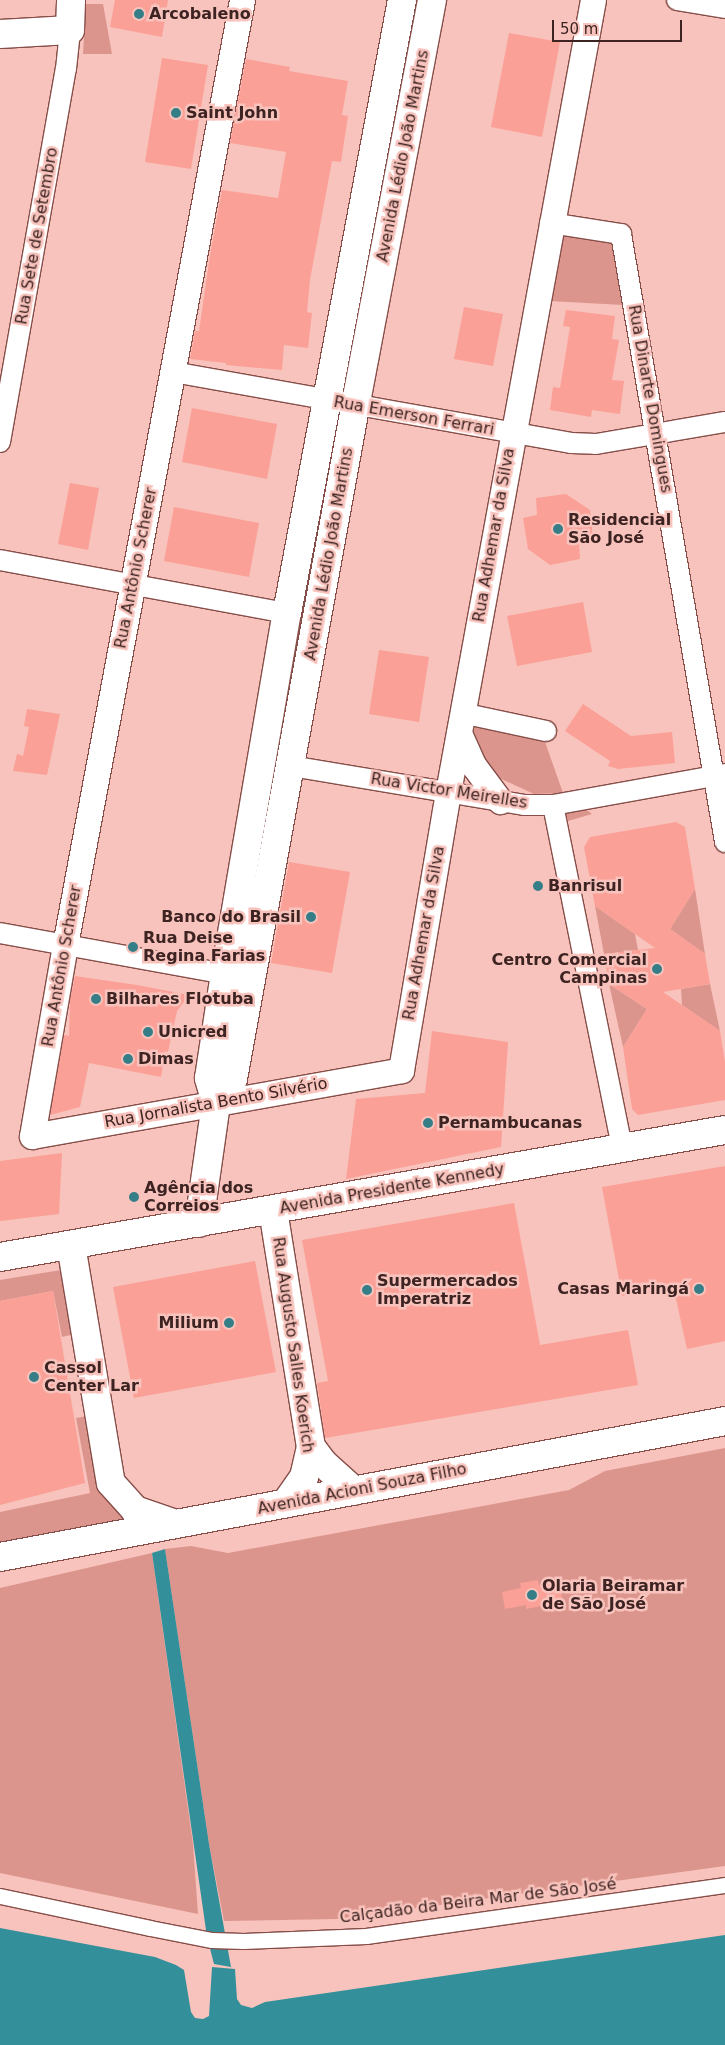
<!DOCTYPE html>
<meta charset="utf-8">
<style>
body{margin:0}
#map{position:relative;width:725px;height:2045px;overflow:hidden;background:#f8c3bc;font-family:"DejaVu Sans",sans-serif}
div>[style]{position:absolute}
.green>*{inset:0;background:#dc958d}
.water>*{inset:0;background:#33909b}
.building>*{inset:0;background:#faa097}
.roads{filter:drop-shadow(1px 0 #874e49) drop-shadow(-1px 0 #874e49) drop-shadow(0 1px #874e49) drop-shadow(0 -1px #874e49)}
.pedestrian>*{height:15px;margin:-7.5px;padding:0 7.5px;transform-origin:7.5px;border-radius:7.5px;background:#fff}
.minor>*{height:20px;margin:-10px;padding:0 10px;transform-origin:10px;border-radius:10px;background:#fff}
.tertiary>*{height:25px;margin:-12.5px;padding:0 12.5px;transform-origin:12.5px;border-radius:12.5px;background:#fff}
.secondary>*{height:28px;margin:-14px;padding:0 14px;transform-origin:14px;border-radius:14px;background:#fff}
.primary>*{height:28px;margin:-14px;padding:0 14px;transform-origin:14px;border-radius:14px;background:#fff}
.dots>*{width:14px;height:14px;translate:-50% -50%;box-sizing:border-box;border:2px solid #f8c3bc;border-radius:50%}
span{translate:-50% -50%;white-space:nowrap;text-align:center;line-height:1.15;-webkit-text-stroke:5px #f8c3bc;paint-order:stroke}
.poi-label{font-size:16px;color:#3d2422;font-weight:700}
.left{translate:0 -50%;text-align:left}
.right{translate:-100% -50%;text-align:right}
.street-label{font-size:16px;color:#3d2422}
.scale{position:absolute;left:552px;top:20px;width:130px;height:22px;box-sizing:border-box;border:2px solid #3d2422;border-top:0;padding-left:6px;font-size:15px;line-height:18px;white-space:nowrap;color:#3d2422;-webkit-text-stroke:4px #f8c3bc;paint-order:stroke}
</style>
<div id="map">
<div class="green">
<div style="clip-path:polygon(81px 4px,103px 4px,112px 54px,83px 54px,84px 38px)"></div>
<div style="clip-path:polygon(561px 233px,613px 241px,623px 305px,549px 301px)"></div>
<div style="clip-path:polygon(471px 722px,544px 739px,563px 793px,534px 794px,493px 775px,469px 738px)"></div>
<div style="clip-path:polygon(583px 807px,592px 814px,568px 821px,565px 811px)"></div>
<div style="clip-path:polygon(695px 889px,705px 954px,670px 929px)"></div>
<div style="clip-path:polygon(595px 906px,635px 934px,638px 950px,604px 954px)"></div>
<div style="clip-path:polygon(609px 984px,647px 1009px,623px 1047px)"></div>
<div style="clip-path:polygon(710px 984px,720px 1031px,682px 1005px,681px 989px)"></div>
<div style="clip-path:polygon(61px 1270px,65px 1274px,75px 1334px,62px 1337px,53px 1291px,0 1301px,0 1280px)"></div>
<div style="clip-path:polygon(88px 1416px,113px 1505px,125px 1521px,0 1544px,0 1512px,90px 1493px,76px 1418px)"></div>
<div style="clip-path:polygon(725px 1448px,725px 1866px,337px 1919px,224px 1921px,209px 1844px,165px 1549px,191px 1546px,228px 1553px,569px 1490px,605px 1471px)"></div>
<div style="clip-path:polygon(152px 1553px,193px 1844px,198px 1914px,0 1873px,0 1588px)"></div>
</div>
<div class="water">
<div style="clip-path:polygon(165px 1549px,209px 1844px,231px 1967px,214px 1964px,207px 1937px,152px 1553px)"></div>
<div style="clip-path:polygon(0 1928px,155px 1957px,176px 1965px,184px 1970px,191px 2012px,195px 2018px,203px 2019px,209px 2016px,212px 1967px,235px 1969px,237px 1999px,241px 2005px,252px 2008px,265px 2002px,725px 1935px,725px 2045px,0 2045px)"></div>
</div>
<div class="building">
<div style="clip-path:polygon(115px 0,168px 0,162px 37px,110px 27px)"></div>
<div style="clip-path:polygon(509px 33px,560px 42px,542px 137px,491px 127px)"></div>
<div style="clip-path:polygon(162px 58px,208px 65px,191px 169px,145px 162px)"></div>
<div style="clip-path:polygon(246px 59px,290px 67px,289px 71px,348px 81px,342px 115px,348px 116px,341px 162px,332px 161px,310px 280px,307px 312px,312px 313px,308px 348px,284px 345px,282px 370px,226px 365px,226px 363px,190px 359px,195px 331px,199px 331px,210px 255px,222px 190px,278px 198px,286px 152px,230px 143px)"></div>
<div style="clip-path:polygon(464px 307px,503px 314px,493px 366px,454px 359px)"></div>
<div style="clip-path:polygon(566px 310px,615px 316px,612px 339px,619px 340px,612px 380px,624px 381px,620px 414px,592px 410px,591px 417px,550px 410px,553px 387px,560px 388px,570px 327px,563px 326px)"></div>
<div style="clip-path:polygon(192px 408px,277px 424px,267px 479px,182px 462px)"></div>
<div style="clip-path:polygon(70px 483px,99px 488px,88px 550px,58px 544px)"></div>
<div style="clip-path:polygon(566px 494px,590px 510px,593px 538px,579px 543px,580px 559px,550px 565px,528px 549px,523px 518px,537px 515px,536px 498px)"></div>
<div style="clip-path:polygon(174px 507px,259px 523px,249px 577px,164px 561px)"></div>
<div style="clip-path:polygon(583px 602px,592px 652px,517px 666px,507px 616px)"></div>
<div style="clip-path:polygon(379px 650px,429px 657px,419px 722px,369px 714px)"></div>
<div style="clip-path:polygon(583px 704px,631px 736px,672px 732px,675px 763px,618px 769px,608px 766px,610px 761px,565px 731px)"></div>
<div style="clip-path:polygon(27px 709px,60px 714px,47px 775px,13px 771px,17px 754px,23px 756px,29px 727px,24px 726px)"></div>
<div style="clip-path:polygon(676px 822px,685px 827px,695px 889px,670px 929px,705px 954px,710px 984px,663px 992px,720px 1031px,725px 1062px,725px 1100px,638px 1115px,632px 1109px,623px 1047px,647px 1009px,609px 984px,604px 954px,655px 948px,595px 906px,584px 847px,590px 837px)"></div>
<div style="clip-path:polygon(289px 862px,350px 872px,332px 973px,271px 963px)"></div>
<div style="clip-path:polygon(75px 976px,137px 985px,189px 995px,177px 1011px,168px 1052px,165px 1051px,161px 1077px,89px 1063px,80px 1107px,50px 1115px,64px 1035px,69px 1036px,70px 1000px)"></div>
<div style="clip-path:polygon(432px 1031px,508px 1042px,501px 1147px,346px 1179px,356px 1099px,425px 1093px)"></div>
<div style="clip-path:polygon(62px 1153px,59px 1214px,0 1221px,0 1161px)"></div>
<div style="clip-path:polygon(725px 1166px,725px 1341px,687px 1349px,674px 1290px,622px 1296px,602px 1187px)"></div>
<div style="clip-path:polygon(514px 1203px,540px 1345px,628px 1330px,638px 1385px,325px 1438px,317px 1383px,328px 1381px,302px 1240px)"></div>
<div style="clip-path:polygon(255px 1261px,276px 1372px,134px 1398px,113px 1287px)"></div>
<div style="clip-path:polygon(53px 1291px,85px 1483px,0 1505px,0 1301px)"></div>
<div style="clip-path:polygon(538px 1580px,539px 1585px,559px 1581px,562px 1598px,541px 1602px,541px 1606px,526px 1609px,526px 1605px,505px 1609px,502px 1592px,521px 1588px,520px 1583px)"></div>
</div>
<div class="roads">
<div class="pedestrian">
<div style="left:0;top:1896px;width:153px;rotate:12deg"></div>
<div style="left:150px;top:1928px;width:63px;rotate:11deg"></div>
<div style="left:212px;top:1940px;width:31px;rotate:2deg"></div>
<div style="left:243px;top:1941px;width:123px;rotate:-2.3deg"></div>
<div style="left:366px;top:1936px;width:363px;rotate:-8.1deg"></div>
</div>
<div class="minor">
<div style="left:677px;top:0;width:49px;rotate:9.5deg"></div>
<div style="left:550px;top:223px;width:72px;rotate:8.8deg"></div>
<div style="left:621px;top:234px;width:617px;rotate:80.29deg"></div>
<div style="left:173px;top:372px;width:404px;rotate:10.1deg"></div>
<div style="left:571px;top:443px;width:25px;rotate:2deg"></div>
<div style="left:596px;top:444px;width:131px;rotate:-9.7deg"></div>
<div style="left:0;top:442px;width:379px;rotate:-80deg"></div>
<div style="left:66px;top:69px;width:39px;rotate:-84deg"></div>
<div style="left:0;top:560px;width:292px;rotate:10.5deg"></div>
<div style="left:462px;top:713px;width:86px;rotate:12.1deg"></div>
<div style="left:291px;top:766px;width:236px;rotate:9.5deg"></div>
<div style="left:524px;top:805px;width:29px"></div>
<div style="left:553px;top:805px;width:175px;rotate:-10.2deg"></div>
<div style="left:553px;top:805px;width:350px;rotate:78.6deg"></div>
<div style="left:0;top:933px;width:229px;rotate:10.3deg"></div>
</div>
<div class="tertiary">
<div style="left:242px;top:0;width:961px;rotate:100.61deg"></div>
<div style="left:65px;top:945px;width:194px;rotate:99.8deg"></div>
<div style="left:32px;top:1136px;width:375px;rotate:-10.1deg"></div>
<div style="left:401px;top:1070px;width:282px;rotate:-80.4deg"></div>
<div style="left:448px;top:792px;width:805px;rotate:-79.63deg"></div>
<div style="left:459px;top:733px;width:36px;rotate:66deg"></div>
<div style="left:474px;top:766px;width:44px;rotate:53.4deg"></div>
</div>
<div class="secondary">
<div style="left:0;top:34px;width:70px;rotate:-3.3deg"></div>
<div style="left:70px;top:30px;width:30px;rotate:-88deg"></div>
</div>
<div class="primary">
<div style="left:216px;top:1103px;width:29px;rotate:-55deg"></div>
<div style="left:233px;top:1079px;width:693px;rotate:-79.7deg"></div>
<div style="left:357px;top:397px;width:404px;rotate:-79.3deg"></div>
<div style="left:273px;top:1210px;width:240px;rotate:80.9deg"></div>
<div style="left:311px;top:1447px;width:31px;rotate:103deg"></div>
<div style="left:304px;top:1477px;width:32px;rotate:125deg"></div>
<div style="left:199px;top:1223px;width:121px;rotate:-81.9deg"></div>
<div style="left:216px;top:1103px;width:26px;rotate:-106deg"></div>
<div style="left:209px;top:1078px;width:105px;rotate:-81.3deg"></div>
<div style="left:225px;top:974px;width:366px;rotate:-80.3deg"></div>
<div style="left:287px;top:613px;width:624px;rotate:-79.37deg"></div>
<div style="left:71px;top:1245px;width:241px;rotate:80.5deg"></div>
<div style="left:111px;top:1483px;width:36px;rotate:48deg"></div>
<div style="left:135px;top:1510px;width:43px;rotate:18.9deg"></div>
<div style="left:0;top:1257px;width:736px;rotate:-9.94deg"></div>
<div style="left:311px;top:1447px;width:21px;rotate:53deg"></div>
<div style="left:324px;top:1464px;width:40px;rotate:42deg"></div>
<div style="left:0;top:1557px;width:738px;rotate:-10.62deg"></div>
</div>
</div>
<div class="dots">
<div style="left:139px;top:14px;background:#367e87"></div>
<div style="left:176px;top:113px;background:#367e87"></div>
<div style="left:558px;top:529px;background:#367e87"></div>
<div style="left:538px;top:886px;background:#367e87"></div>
<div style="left:311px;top:917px;background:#367e87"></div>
<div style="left:133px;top:947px;background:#367e87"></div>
<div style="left:657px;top:969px;background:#367e87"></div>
<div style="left:96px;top:999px;background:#367e87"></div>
<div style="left:148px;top:1032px;background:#367e87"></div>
<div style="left:128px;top:1059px;background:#367e87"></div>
<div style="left:428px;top:1123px;background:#367e87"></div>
<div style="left:134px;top:1197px;background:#367e87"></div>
<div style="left:699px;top:1289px;background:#367e87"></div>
<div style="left:367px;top:1290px;background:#367e87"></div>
<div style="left:229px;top:1323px;background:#367e87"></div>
<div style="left:34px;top:1377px;background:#367e87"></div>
<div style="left:532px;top:1595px;background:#367e87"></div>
</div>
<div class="poi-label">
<span class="left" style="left:149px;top:14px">Arcobaleno</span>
<span class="left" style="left:186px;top:113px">Saint John</span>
<span class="left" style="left:568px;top:529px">Residencial<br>São José</span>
<span class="left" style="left:548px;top:886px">Banrisul</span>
<span class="right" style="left:301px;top:917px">Banco do Brasil</span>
<span class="left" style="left:143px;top:947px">Rua Deise<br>Regina Farias</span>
<span class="right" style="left:647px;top:969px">Centro Comercial<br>Campinas</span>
<span class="left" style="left:106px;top:999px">Bilhares Flotuba</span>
<span class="left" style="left:158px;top:1032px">Unicred</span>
<span class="left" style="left:138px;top:1059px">Dimas</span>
<span class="left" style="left:438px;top:1123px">Pernambucanas</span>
<span class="left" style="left:144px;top:1197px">Agência dos<br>Correios</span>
<span class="left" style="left:377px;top:1290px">Supermercados<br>Imperatriz</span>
<span class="right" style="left:689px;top:1289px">Casas Maringá</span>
<span class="right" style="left:219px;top:1323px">Milium</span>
<span class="left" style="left:44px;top:1377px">Cassol<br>Center Lar</span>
<span class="left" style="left:542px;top:1595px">Olaria Beiramar<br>de São José</span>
</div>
<div class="street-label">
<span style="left:403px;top:156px;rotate:-79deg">Avenida Lédio João Martins</span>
<span style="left:37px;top:236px;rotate:-80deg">Rua Sete de Setembro</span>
<span style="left:650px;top:399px;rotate:80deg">Rua Dinarte Domingues</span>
<span style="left:414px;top:416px;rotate:10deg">Rua Emerson Ferrari</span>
<span style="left:494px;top:535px;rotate:-80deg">Rua Adhemar da Silva</span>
<span style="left:329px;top:554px;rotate:-80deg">Avenida Lédio João Martins</span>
<span style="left:136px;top:568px;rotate:-79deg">Rua Antônio Scherer</span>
<span style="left:449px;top:791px;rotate:9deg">Rua Victor Meirelles</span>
<span style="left:424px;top:933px;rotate:-80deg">Rua Adhemar da Silva</span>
<span style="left:62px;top:966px;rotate:-80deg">Rua Antônio Scherer</span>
<span style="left:216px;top:1103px;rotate:-10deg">Rua Jornalista Bento Silvério</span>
<span style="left:392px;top:1189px;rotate:-10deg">Avenida Presidente Kennedy</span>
<span style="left:293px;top:1345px;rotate:82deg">Rua Augusto Salles Koerich</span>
<span style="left:362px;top:1489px;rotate:-11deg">Avenida Acioni Souza Filho</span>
<span style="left:478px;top:1901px;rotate:-7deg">Calçadão da Beira Mar de São José</span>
</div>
<div class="scale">50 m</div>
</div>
